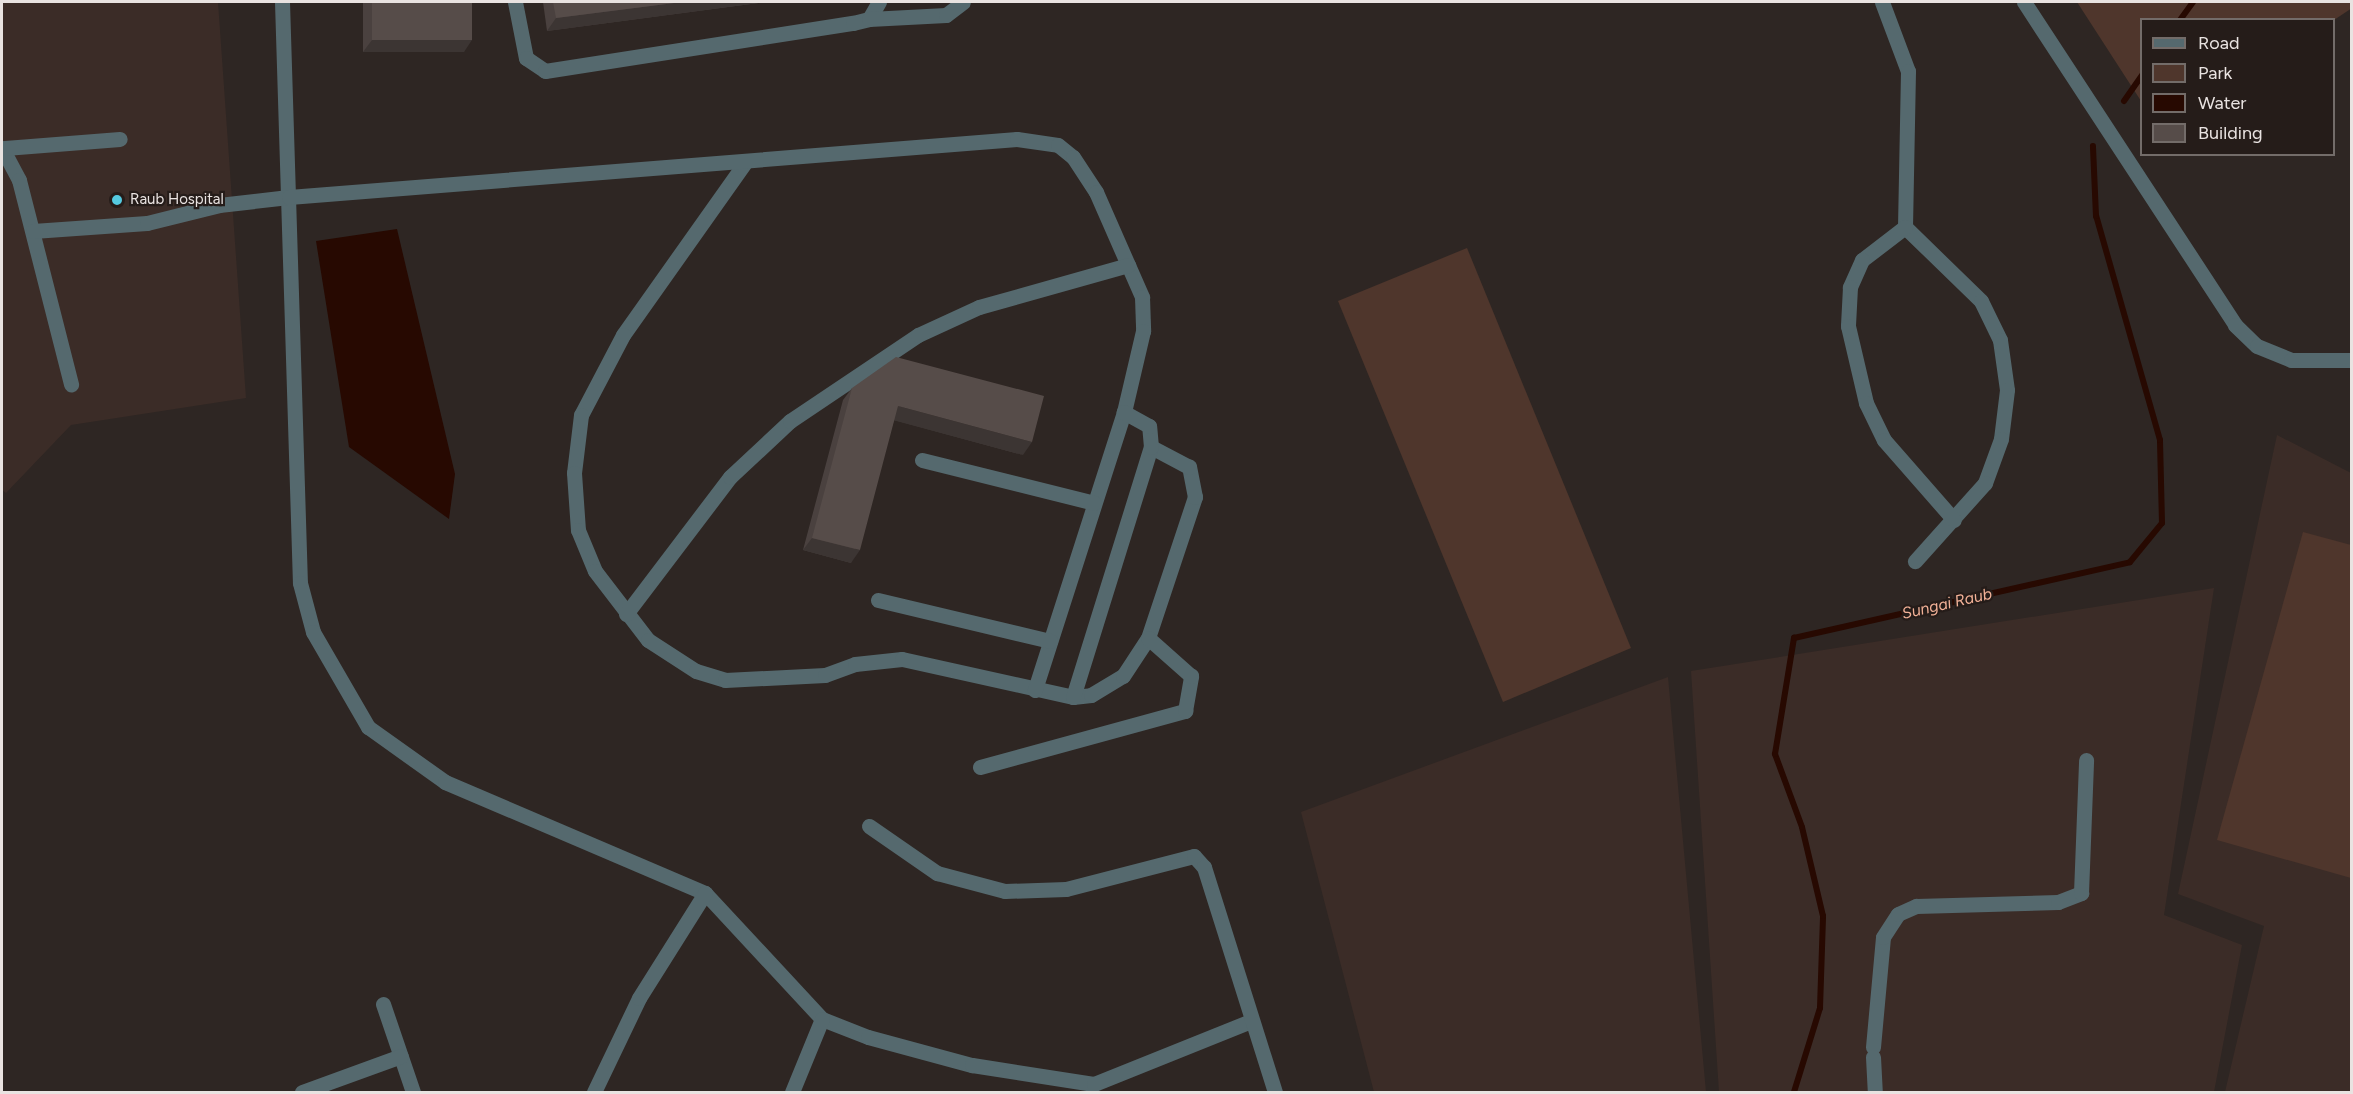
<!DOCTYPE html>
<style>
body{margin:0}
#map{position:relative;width:2353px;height:1094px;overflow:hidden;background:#2e2623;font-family:Figtree,sans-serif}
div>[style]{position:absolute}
.built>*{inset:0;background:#3b2c27}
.green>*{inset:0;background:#4f362c}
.water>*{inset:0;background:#270901}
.stream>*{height:6px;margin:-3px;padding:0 3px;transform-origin:3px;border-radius:3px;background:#270901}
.minor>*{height:15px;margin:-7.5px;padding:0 7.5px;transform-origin:7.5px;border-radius:7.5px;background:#55696e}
.wall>*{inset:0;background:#4a413f}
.shaded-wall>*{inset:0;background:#3c3533}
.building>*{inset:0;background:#564c49}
.dots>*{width:16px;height:16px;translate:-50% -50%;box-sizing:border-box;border:3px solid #251c19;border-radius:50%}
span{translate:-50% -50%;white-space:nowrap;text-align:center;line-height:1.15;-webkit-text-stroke:4.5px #251c19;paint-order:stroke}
.poi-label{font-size:15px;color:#e9e3e1}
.left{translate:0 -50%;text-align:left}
.water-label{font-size:16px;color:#f2b197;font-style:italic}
.frame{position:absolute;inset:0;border:3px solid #e9e3e1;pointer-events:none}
.legend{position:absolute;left:2140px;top:18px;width:195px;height:138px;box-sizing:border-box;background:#251c19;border:2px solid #736c69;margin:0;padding:8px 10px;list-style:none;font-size:18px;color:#e9e3e1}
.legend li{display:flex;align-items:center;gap:12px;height:30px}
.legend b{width:30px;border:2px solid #736c69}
</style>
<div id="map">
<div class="built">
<div style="clip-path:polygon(2px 2px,218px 2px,246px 398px,71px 425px,6px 493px,2px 490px)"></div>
<div style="clip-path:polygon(2277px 435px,2351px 473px,2351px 1092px,2225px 1092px,2264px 926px,2178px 894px)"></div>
<div style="clip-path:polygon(2214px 588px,2164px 915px,2242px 945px,2214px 1092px,1719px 1092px,1691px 671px)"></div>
<div style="clip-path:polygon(1668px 677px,1706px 1092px,1374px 1092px,1301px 812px)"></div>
</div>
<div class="green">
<div style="clip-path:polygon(2077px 2px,2351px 2px,2352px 8px,2334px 20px,2142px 20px,2141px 101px)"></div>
<div style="clip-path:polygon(1467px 248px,1631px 648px,1503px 702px,1338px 301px)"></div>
<div style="clip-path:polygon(2303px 532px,2351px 545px,2351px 878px,2217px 840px)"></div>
</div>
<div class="water">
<div style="clip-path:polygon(397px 229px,455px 474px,449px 519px,349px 447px,316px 241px)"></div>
</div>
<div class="stream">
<div style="left:2180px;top:20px;width:22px;rotate:-54deg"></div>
<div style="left:2124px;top:101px;width:32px;rotate:-55deg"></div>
<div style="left:1794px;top:1092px;width:88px;rotate:-72.8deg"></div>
<div style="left:1820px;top:1008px;width:92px;rotate:-88.1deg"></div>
<div style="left:1823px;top:916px;width:91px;rotate:-103.3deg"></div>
<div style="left:1802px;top:827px;width:78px;rotate:-110.3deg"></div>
<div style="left:1775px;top:754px;width:118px;rotate:-80.7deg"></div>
<div style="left:1794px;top:638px;width:344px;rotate:-12.7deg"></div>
<div style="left:2130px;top:562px;width:50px;rotate:-50.6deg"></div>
<div style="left:2162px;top:523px;width:83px;rotate:-91.4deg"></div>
<div style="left:2160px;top:440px;width:233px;rotate:-105.9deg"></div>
<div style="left:2096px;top:216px;width:70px;rotate:-92.5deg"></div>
</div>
<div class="minor">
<div style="left:282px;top:2px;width:581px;rotate:88.23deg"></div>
<div style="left:300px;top:583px;width:51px;rotate:75.1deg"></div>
<div style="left:313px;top:632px;width:110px;rotate:59.9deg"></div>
<div style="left:368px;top:727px;width:95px;rotate:35.5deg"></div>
<div style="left:445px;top:782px;width:283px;rotate:23.1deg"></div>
<div style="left:705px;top:893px;width:172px;rotate:47.1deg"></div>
<div style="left:822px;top:1019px;width:49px;rotate:21.4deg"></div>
<div style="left:868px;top:1037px;width:108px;rotate:15.1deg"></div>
<div style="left:972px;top:1065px;width:123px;rotate:8.9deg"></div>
<div style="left:1094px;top:1084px;width:169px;rotate:-21.9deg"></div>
<div style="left:515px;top:2px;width:57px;rotate:78.9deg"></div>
<div style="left:526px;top:58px;width:23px;rotate:34deg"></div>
<div style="left:545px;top:71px;width:312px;rotate:-8.9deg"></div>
<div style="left:853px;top:23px;width:16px;rotate:-14deg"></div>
<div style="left:869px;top:19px;width:20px;rotate:-60deg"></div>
<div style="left:1882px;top:2px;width:74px;rotate:69.4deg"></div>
<div style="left:1908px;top:71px;width:156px;rotate:91.1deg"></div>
<div style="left:2024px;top:2px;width:386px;rotate:56.8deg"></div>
<div style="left:2235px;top:325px;width:30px;rotate:44deg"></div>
<div style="left:2257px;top:346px;width:37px;rotate:22deg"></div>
<div style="left:2291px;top:360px;width:61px"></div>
<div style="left:869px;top:19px;width:77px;rotate:-3deg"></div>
<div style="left:946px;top:15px;width:21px;rotate:-37deg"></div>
<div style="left:2px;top:148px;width:36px;rotate:62deg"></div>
<div style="left:19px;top:180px;width:211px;rotate:75.7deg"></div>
<div style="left:5px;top:148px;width:115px;rotate:-4.5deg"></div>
<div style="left:744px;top:164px;width:209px;rotate:125.3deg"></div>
<div style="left:623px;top:335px;width:90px;rotate:117.7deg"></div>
<div style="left:581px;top:415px;width:58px;rotate:96.9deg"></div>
<div style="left:574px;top:473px;width:57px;rotate:86deg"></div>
<div style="left:578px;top:530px;width:44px;rotate:67.5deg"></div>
<div style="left:595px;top:571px;width:87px;rotate:52.5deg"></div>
<div style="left:648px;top:640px;width:57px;rotate:32.9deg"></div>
<div style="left:696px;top:671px;width:30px;rotate:17deg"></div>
<div style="left:725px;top:680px;width:100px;rotate:-2.9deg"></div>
<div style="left:825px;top:675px;width:32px;rotate:-20deg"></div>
<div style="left:855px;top:664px;width:47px;rotate:-6.1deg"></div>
<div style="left:902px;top:659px;width:175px;rotate:12.5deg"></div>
<div style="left:1073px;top:697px;width:18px;rotate:-6deg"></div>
<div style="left:1091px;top:695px;width:37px;rotate:-31deg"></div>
<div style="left:1123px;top:676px;width:45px;rotate:-56.7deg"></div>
<div style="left:1148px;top:638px;width:149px;rotate:-71.6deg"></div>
<div style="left:1195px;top:497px;width:31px;rotate:-101deg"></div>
<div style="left:1189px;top:467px;width:43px;rotate:-152.2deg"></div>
<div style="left:1905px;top:227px;width:106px;rotate:44.2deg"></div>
<div style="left:1981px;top:301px;width:43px;rotate:64deg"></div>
<div style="left:2000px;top:340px;width:50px;rotate:82deg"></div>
<div style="left:2007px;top:390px;width:49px;rotate:97deg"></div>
<div style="left:2001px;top:439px;width:47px;rotate:110deg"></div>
<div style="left:1985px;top:483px;width:105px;rotate:131.9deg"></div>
<div style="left:1905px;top:227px;width:54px;rotate:142.5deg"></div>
<div style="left:1862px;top:260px;width:30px;rotate:114deg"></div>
<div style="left:1850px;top:287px;width:39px;rotate:93deg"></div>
<div style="left:1848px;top:326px;width:79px;rotate:76.8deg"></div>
<div style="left:1866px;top:403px;width:41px;rotate:64.1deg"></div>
<div style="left:1884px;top:440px;width:106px;rotate:48.8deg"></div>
<div style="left:33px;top:231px;width:114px;rotate:-4deg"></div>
<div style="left:147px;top:223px;width:74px;rotate:-14deg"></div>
<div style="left:219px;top:205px;width:70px;rotate:-6.5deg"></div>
<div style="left:289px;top:197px;width:730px;rotate:-4.56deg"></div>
<div style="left:1017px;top:139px;width:41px;rotate:8.3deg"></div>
<div style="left:1058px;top:145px;width:19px;rotate:39deg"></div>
<div style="left:1073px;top:157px;width:42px;rotate:56.7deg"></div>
<div style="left:1096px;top:192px;width:115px;rotate:66.3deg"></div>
<div style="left:1142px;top:297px;width:34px;rotate:88deg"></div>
<div style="left:1143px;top:331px;width:83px;rotate:103.2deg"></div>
<div style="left:1124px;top:412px;width:292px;rotate:107.8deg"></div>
<div style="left:922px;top:460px;width:177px;rotate:14deg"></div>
<div style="left:878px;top:600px;width:177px;rotate:13.4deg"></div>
<div style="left:626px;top:614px;width:172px;rotate:-52.8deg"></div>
<div style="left:730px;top:477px;width:82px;rotate:-43deg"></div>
<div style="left:790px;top:421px;width:154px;rotate:-33.9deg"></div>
<div style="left:918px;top:335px;width:67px;rotate:-24.7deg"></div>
<div style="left:979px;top:307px;width:155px;rotate:-15.7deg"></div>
<div style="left:1073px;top:697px;width:262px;rotate:-72.7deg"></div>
<div style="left:1151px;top:447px;width:21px;rotate:-95deg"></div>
<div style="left:1149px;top:426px;width:29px;rotate:-151deg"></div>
<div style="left:980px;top:767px;width:213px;rotate:-15.3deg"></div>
<div style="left:1185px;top:711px;width:36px;rotate:-80deg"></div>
<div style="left:1191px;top:676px;width:57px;rotate:-138.5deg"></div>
<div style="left:869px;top:826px;width:83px;rotate:34.7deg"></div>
<div style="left:937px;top:873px;width:70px;rotate:14.8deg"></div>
<div style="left:1005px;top:891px;width:61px;rotate:-1.9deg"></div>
<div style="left:1066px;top:889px;width:132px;rotate:-14.5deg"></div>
<div style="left:1194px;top:856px;width:15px;rotate:48deg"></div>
<div style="left:1204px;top:867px;width:236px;rotate:72.5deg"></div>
<div style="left:383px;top:1004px;width:93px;rotate:71.2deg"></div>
<div style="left:1873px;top:1047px;width:110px;rotate:-84.8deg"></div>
<div style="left:1883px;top:937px;width:27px;rotate:-57deg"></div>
<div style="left:1898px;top:914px;width:20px;rotate:-24deg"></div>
<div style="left:1916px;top:906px;width:142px;rotate:-1.6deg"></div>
<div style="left:2058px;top:902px;width:25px;rotate:-21deg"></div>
<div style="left:2081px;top:893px;width:133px;rotate:-87.8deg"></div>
<div style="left:1873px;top:1057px;width:35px;rotate:87deg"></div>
<div style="left:302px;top:1092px;width:105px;rotate:-20deg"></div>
<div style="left:594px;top:1092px;width:104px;rotate:-64.4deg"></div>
<div style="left:639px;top:998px;width:124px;rotate:-57.8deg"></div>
<div style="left:792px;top:1092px;width:79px;rotate:-67.7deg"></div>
</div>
<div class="wall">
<div style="clip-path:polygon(363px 2px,472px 2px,464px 52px,363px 52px)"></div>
<div style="clip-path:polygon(543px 2px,766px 2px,547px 31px)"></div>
<div style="clip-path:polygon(852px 388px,1023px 455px,894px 420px,851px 563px,803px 550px,843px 400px)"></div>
</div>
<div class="shaded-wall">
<div style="clip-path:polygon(682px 2px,766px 2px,547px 31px,556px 18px)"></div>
<div style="clip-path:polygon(372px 40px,472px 40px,464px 52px,363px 52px)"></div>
<div style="clip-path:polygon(898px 406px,1032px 442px,1023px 455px,889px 419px)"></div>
<div style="clip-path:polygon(812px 538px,860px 550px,851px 563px,803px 550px)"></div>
</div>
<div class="building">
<div style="clip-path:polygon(372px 2px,472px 2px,472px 40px,372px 40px)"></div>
<div style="clip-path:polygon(553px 2px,682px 2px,556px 18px)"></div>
<div style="clip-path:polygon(896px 357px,1044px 396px,1032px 442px,898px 406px,860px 550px,812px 538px,852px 388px)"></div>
</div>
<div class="dots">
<div style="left:117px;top:200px;background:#55cae0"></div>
</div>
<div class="poi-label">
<span class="left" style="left:130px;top:200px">Raub Hospital</span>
</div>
<div class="water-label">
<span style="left:1947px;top:604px;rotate:-13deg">Sungai Raub</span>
</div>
<div class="frame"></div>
<ul class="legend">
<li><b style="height:8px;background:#55696e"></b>Road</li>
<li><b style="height:16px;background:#4f362c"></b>Park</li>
<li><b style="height:16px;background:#270901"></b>Water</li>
<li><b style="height:16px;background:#564c49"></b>Building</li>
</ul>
</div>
